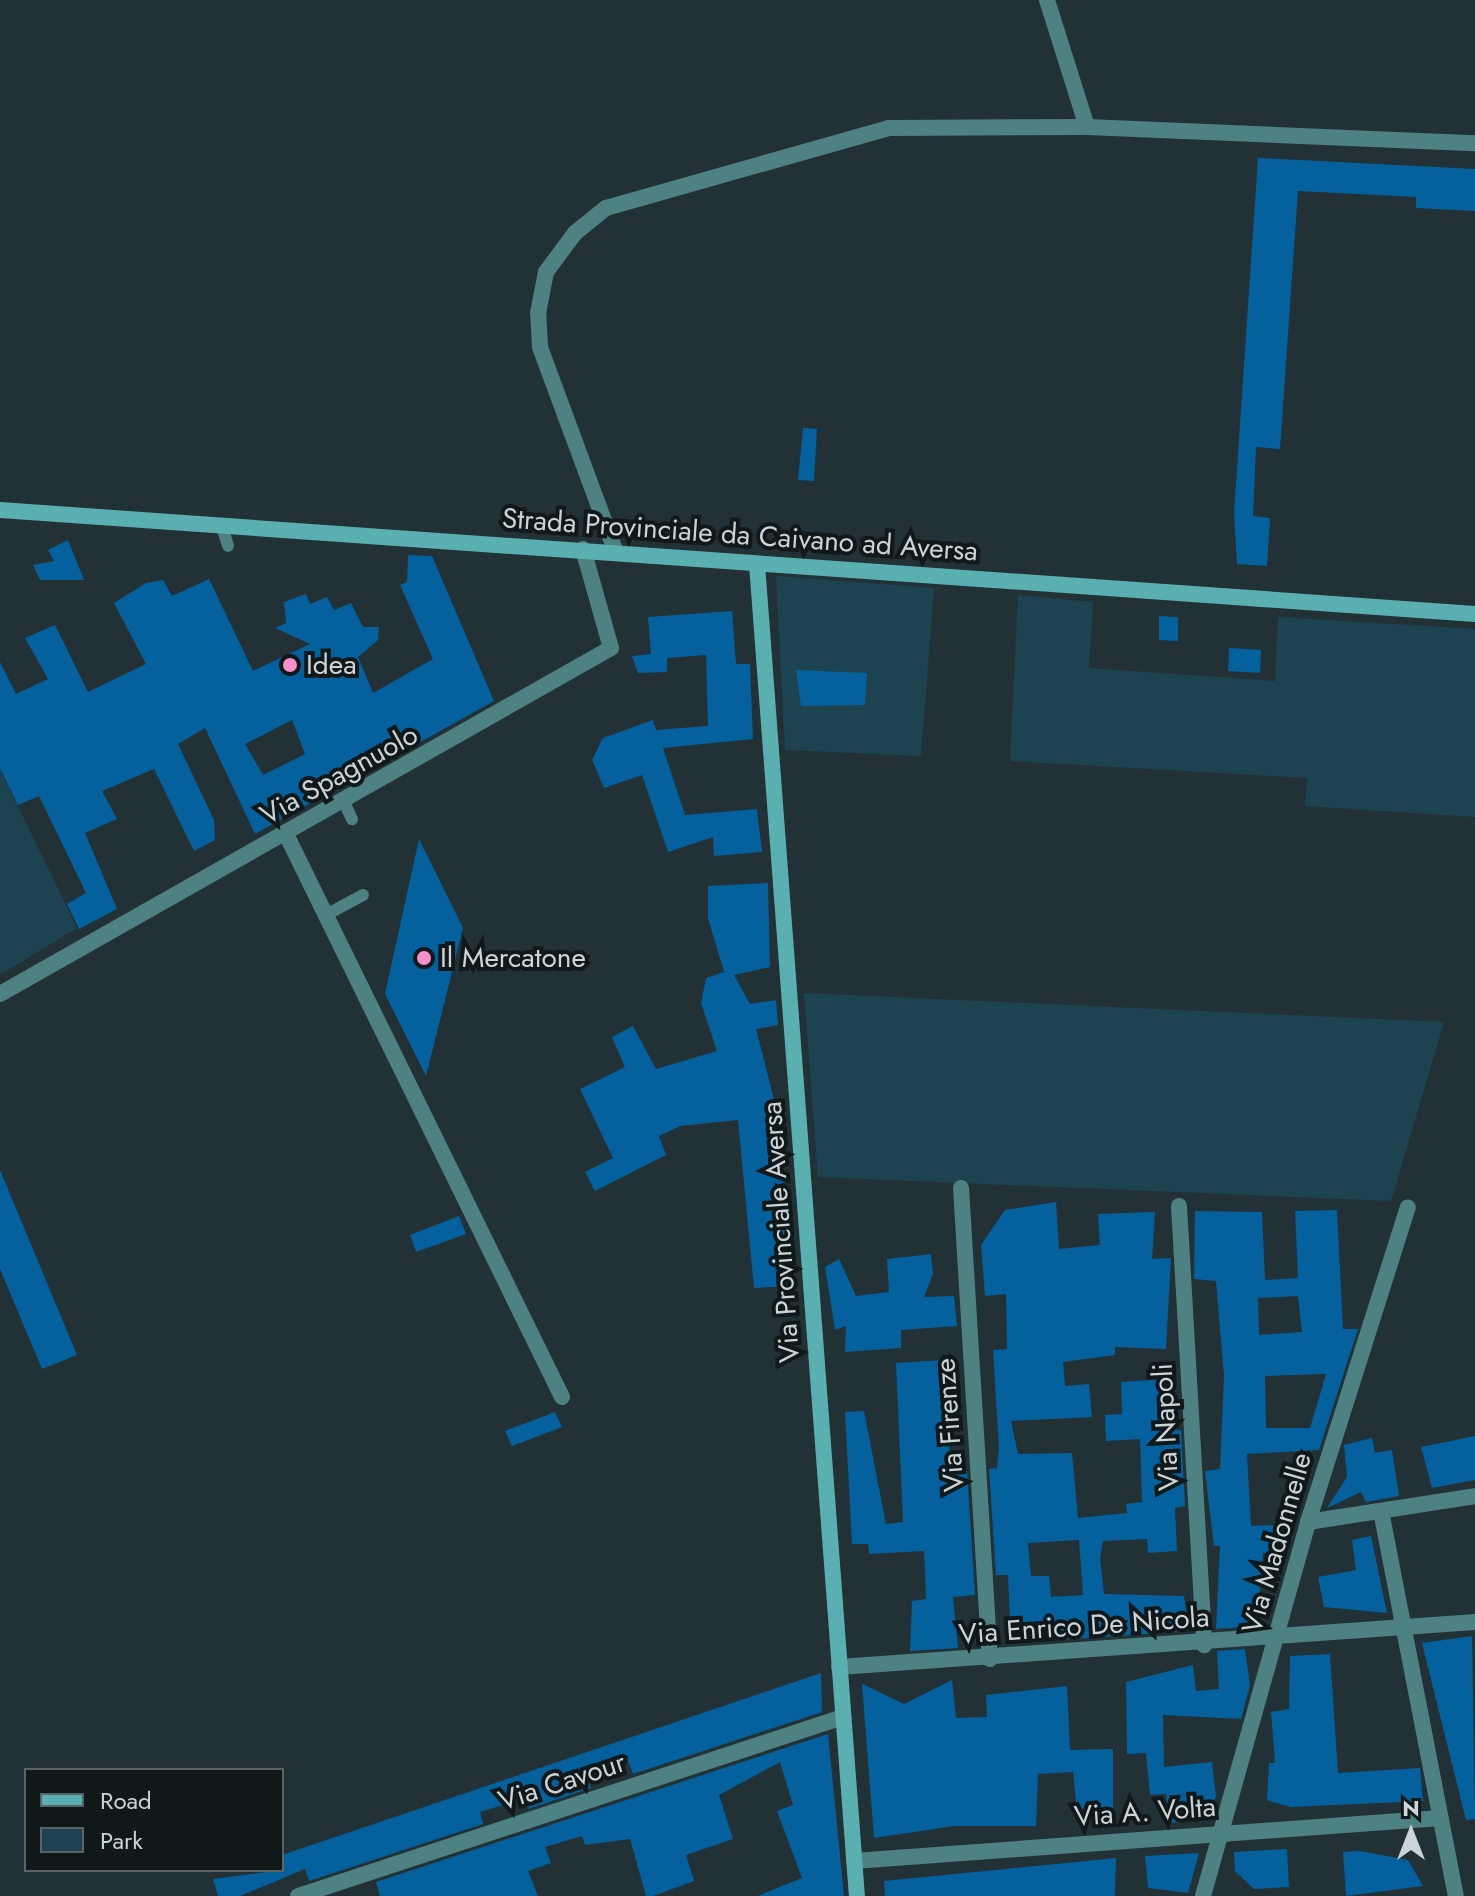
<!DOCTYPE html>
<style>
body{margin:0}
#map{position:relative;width:1475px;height:1896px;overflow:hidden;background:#223136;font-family:Jost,sans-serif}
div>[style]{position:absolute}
.green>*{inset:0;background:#1c434f}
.building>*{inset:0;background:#04619d}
.lane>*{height:12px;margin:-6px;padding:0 6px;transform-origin:6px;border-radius:6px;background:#4e8182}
.street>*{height:16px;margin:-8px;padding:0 8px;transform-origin:8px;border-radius:8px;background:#4e8182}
.secondary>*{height:16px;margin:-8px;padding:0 8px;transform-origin:8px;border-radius:8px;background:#5ab0b1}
.dots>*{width:22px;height:22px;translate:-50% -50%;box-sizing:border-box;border:4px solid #11181a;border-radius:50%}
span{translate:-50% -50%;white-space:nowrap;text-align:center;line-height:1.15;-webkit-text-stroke:8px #11181a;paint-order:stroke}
.street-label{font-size:28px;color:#cbd4d7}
.poi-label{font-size:28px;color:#cbd4d7}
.left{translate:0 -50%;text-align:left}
.legend{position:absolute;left:24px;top:1768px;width:260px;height:104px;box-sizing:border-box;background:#11181a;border:2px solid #5b6366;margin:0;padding:10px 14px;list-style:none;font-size:24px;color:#cbd4d7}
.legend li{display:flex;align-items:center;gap:16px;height:40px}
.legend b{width:40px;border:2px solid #5b6366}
.north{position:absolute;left:1371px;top:1792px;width:80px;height:80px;-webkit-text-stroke:6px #11181a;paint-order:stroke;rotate:0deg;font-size:22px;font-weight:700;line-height:32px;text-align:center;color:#cbd4d7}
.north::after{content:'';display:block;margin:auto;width:28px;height:36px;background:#cbd4d7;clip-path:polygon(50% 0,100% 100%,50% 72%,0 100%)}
</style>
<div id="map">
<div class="green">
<div style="clip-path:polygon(776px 576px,934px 588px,921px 756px,785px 750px)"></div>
<div style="clip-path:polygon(1018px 595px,1093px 602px,1089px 668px,1275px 681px,1278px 617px,1475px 629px,1475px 817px,1305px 806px,1307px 778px,1010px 761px)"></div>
<div style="clip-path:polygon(0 769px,77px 928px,0 975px)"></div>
<div style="clip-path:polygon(804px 993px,1444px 1022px,1391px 1201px,818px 1177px)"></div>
</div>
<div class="building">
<div style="clip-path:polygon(1258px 158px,1475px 169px,1475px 211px,1416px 208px,1416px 197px,1298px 191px,1280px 449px,1256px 447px,1253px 516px,1270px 518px,1267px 566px,1237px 564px,1234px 513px)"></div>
<div style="clip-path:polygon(803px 428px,817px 429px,814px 481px,798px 480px)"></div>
<div style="clip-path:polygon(68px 540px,84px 580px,40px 580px,33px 565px,54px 561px,48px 550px)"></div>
<div style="clip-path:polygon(evenodd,408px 555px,432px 556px,494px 701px,255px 834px,205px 728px,178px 744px,214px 820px,215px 840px,194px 851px,154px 769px,102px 791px,117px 819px,85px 833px,117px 909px,79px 929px,67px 904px,86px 893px,39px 796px,18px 805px,0 768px,0 662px,16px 694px,48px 679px,25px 638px,55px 625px,88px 692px,146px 664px,114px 603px,146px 583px,163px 580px,172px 596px,209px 579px,253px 671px,310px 644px,275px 628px,286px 623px,284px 602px,306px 594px,310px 604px,327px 597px,334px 610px,351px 603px,363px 627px,379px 627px,378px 640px,358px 657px,373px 693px,433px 659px,400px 585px,407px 582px,408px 555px,292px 720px,305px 754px,263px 775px,245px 744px,292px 720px)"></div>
<div style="clip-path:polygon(732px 611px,736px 664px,750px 664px,753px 739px,663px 748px,685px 815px,757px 809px,762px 852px,714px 856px,713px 837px,668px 852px,642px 775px,604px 788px,592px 760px,603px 738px,653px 720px,656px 730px,708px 726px,706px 655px,667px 658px,667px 672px,638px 673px,632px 656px,651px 654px,648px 617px)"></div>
<div style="clip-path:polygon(1159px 616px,1178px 617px,1178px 641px,1159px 640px)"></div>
<div style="clip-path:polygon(1229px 648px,1261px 650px,1260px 673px,1228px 671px)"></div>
<div style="clip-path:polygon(796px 670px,867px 673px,865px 705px,801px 706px)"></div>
<div style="clip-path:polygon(419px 839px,463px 928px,426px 1076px,385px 994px)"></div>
<div style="clip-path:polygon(768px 883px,770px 967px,734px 975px,750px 1004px,776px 1000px,778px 1025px,756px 1029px,779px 1119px,792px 1286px,754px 1288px,738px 1120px,680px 1126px,659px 1136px,666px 1155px,595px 1191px,585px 1172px,613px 1158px,580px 1089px,625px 1067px,612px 1037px,633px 1026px,656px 1069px,717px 1051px,701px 1003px,706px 978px,724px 972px,708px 918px,708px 886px)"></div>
<div style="clip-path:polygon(0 1170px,77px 1355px,42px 1369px,0 1269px)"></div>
<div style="clip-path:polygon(evenodd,1056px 1202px,1059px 1249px,1100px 1245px,1098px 1214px,1155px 1212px,1152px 1259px,1171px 1258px,1166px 1349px,1115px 1347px,1115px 1355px,1063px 1362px,1065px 1386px,1089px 1384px,1092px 1417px,1011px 1421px,1018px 1454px,1072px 1453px,1078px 1518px,1127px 1513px,1126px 1504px,1142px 1502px,1140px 1439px,1106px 1441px,1105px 1415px,1122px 1414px,1121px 1382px,1164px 1379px,1169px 1430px,1181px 1430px,1185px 1506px,1175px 1508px,1177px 1551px,1148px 1553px,1147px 1539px,1103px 1541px,1100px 1558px,1104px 1594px,1184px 1596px,1189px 1631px,1011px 1643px,1008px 1575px,996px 1575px,989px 1469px,997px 1468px,999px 1448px,993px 1350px,1007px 1349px,1006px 1294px,985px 1296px,981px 1245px,1005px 1210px,1056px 1202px,1079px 1540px,1083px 1595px,1051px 1597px,1049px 1576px,1031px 1576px,1028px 1543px,1079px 1540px)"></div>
<div style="clip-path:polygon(evenodd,1337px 1210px,1343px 1329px,1358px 1329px,1319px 1450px,1247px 1454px,1251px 1526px,1276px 1525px,1277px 1552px,1263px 1553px,1257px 1626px,1216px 1629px,1220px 1546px,1214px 1546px,1205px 1471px,1220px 1469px,1224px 1376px,1216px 1281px,1194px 1279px,1195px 1211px,1262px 1212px,1265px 1280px,1298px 1278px,1295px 1211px,1337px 1210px,1298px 1296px,1302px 1332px,1259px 1335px,1258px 1298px,1298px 1296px,1337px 1210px,1326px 1374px,1310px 1428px,1266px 1428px,1265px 1376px,1326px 1374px)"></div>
<div style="clip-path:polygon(459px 1216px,466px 1234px,416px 1252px,410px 1235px)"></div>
<div style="clip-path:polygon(931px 1254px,933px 1274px,924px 1297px,954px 1296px,957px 1326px,901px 1330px,901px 1348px,845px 1352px,846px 1326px,835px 1330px,825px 1267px,839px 1259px,856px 1296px,889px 1292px,887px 1259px)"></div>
<div style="clip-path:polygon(944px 1360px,951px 1472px,967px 1471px,975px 1595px,953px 1597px,958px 1648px,910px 1651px,912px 1601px,926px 1599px,924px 1551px,869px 1554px,868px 1544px,852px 1544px,845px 1412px,864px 1411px,886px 1524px,903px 1522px,896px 1363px)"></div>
<div style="clip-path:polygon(555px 1412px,562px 1427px,512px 1446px,505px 1431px)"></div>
<div style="clip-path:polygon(1475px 1436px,1475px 1480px,1432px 1488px,1421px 1447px)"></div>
<div style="clip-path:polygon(1372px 1438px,1375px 1453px,1392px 1450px,1399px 1496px,1366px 1502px,1361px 1492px,1327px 1508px,1347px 1477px,1344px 1445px)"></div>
<div style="clip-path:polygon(1371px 1536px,1387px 1613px,1324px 1607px,1318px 1577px,1356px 1570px,1352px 1540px)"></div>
<div style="clip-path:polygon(1472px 1636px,1475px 1819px,1466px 1820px,1422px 1643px)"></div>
<div style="clip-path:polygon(1245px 1649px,1250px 1685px,1241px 1719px,1163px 1715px,1164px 1767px,1212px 1762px,1216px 1796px,1206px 1819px,1169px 1823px,1166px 1794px,1150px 1795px,1146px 1753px,1127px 1754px,1126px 1682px,1193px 1665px,1196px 1691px,1219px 1689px,1217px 1651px)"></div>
<div style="clip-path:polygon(1330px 1654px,1338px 1773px,1420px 1768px,1423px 1801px,1291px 1807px,1267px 1800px,1269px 1763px,1275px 1763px,1271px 1712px,1289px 1709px,1290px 1656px)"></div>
<div style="clip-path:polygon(821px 1673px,822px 1712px,633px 1774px,626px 1756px,586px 1770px,591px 1788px,528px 1809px,525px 1798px,480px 1812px,483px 1824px,309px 1881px,305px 1869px,240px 1896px,218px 1896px,213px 1879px,282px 1870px,282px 1855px)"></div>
<div style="clip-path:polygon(952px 1680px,956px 1718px,987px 1717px,986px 1695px,1067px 1686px,1070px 1750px,1113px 1749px,1113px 1816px,1078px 1820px,1073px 1772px,1038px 1774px,1036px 1826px,954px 1826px,874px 1838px,862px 1684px,904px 1704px)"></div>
<div style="clip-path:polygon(828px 1734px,844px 1896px,758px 1896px,802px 1878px,777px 1811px,793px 1805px,780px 1762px,719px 1795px,733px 1839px,686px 1855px,694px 1881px,653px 1896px,646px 1896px,630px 1839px,585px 1845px,582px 1836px,545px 1847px,551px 1863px,528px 1871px,538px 1896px,380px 1896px,376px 1882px)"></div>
<div style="clip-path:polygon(1287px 1849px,1289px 1887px,1254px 1889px,1235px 1871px,1234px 1852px)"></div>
<div style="clip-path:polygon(1360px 1851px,1408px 1860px,1423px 1886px,1346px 1896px,1343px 1852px)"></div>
<div style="clip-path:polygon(1199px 1853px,1188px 1893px,1148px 1888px,1145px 1856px)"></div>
<div style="clip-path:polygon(1116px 1858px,1115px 1896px,885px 1896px,884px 1881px)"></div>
</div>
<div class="lane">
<div style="left:221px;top:524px;width:23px;rotate:72deg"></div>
<div style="left:344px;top:802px;width:19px;rotate:65deg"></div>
<div style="left:326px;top:915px;width:42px;rotate:-28.4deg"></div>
</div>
<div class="street">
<div style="left:1047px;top:0;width:133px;rotate:72.5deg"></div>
<div style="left:615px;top:550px;width:216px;rotate:-110.3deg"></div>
<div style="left:540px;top:347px;width:34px;rotate:-93deg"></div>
<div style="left:538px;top:313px;width:42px;rotate:-79deg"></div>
<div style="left:546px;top:272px;width:49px;rotate:-53.4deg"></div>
<div style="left:575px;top:233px;width:40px;rotate:-39deg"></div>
<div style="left:606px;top:208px;width:294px;rotate:-15.8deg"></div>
<div style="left:889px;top:128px;width:198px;rotate:-0.3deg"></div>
<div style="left:1087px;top:127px;width:388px;rotate:2.4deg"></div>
<div style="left:286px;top:834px;width:627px;rotate:63.88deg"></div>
<div style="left:0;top:994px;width:702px;rotate:-29.52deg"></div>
<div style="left:611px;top:648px;width:103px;rotate:-105.8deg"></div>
<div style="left:961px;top:1188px;width:472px;rotate:86.5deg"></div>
<div style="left:1179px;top:1206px;width:440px;rotate:86.7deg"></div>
<div style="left:1381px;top:1511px;width:392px;rotate:79deg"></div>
<div style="left:1308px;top:1522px;width:169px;rotate:-8.8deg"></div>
<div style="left:839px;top:1667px;width:638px;rotate:-4.05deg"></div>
<div style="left:854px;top:1861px;width:588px;rotate:-4.2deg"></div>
<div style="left:298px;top:1896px;width:574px;rotate:-18.18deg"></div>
<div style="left:1203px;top:1896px;width:388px;rotate:-74.3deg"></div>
<div style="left:1308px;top:1522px;width:330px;rotate:-72.4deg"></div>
</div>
<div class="secondary">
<div style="left:0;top:510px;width:1479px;rotate:4.03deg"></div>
<div style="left:757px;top:564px;width:1336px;rotate:85.71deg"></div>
</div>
<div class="dots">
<div style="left:290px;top:665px;background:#f98fc9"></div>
<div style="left:424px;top:958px;background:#f98fc9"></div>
</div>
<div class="street-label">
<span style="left:740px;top:535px;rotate:4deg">Strada Provinciale da Caivano ad Aversa</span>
<span style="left:339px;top:775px;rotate:-29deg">Via Spagnuolo</span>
<span style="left:781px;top:1232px;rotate:-94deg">Via Provinciale Aversa</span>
<span style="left:950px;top:1425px;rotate:-94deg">Via Firenze</span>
<span style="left:1166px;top:1427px;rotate:-93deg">Via Napoli</span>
<span style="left:1277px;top:1543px;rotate:-74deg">Via Madonnelle</span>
<span style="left:1084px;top:1626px;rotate:-4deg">Via Enrico De Nicola</span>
<span style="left:562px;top:1782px;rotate:-18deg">Via Cavour</span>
<span style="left:1145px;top:1812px;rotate:-4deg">Via A. Volta</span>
</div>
<div class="poi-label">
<span class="left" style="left:306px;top:665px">Idea</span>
<span class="left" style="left:440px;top:958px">Il Mercatone</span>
</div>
<ul class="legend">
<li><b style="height:10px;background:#5ab0b1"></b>Road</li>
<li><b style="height:22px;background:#1c434f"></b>Park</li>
</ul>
<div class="north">N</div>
</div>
